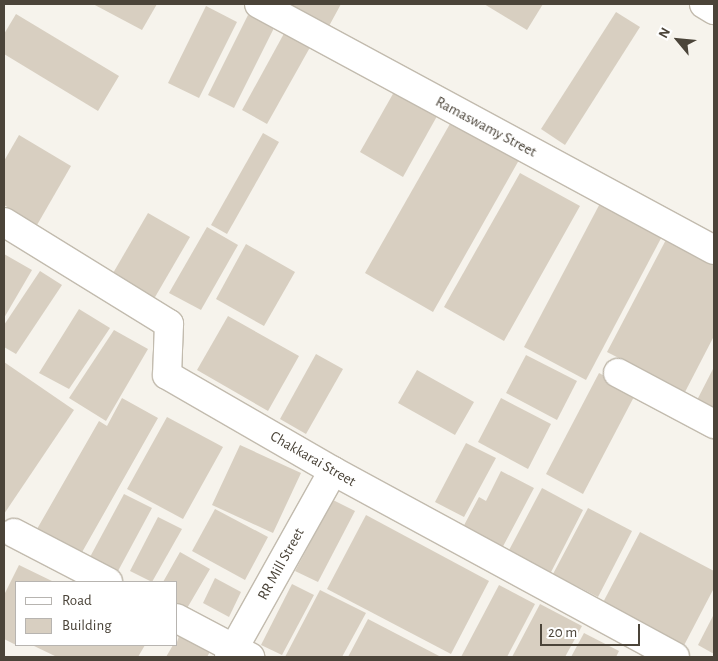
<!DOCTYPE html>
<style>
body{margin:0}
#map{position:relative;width:718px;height:661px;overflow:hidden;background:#f6f3ec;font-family:"Alegreya Sans",sans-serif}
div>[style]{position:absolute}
.building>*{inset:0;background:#d8cfc1}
.roads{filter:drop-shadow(1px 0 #c2bbae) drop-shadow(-1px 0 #c2bbae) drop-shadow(0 1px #c2bbae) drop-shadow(0 -1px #c2bbae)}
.minor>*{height:28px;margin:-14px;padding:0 14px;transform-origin:14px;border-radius:14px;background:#fff}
span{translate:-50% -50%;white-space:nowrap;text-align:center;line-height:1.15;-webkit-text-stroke:4px #fff;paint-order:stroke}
.street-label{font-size:15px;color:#4b4439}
.frame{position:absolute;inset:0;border:5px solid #4b4439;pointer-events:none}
.legend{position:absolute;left:15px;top:581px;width:162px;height:65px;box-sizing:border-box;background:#fff;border:1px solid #b7b4b0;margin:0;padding:6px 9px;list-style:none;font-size:15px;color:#4b4439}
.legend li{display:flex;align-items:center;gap:10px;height:25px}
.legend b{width:25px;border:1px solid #b7b4b0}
.north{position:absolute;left:653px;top:15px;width:50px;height:50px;-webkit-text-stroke:4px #fff;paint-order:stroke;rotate:298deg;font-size:14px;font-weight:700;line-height:20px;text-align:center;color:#4b4439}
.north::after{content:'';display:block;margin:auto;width:18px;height:22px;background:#4b4439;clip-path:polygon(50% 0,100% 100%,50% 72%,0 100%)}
.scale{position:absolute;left:540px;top:624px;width:100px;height:22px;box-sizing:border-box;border:2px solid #4b4439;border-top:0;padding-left:6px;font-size:15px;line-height:18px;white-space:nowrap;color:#4b4439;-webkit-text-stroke:4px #fff;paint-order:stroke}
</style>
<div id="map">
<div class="building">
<div style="clip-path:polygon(93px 4px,157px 4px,142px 30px)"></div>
<div style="clip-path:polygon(289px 4px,341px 4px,329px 26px,295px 10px,296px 8px)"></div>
<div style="clip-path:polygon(484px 4px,543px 4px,527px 30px)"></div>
<div style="clip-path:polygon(206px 6px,237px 22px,199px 98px,168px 83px)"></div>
<div style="clip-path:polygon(616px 12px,640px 27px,565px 145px,541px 129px)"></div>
<div style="clip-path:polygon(16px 14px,119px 76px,98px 111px,4px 54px,4px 34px)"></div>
<div style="clip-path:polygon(248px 15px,274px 28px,234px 108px,208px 95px)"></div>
<div style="clip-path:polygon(287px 28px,313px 42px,267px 124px,242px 110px)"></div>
<div style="clip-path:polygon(398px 85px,441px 109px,403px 177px,360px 152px)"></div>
<div style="clip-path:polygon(455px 115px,523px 153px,433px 312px,365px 273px)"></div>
<div style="clip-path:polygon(263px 133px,279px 142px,227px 234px,211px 225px)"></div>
<div style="clip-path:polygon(19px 135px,71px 166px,37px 225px,4px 205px,4px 161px)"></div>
<div style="clip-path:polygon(520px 173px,580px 206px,504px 341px,444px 307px)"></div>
<div style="clip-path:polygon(605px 194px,667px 227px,586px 380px,524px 347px)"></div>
<div style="clip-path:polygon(148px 213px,190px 237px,151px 304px,109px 280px)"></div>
<div style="clip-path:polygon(207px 227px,238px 245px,201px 310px,169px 293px)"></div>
<div style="clip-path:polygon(669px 234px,714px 258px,714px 336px,685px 392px,607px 352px)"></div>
<div style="clip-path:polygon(246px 244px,295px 272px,264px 326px,216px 299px)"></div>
<div style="clip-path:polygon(4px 254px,32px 270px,4px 318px)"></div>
<div style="clip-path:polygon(40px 271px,62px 285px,16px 354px,4px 347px,4px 325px)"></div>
<div style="clip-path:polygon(79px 309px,110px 328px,69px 389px,39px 373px)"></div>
<div style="clip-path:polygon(228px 316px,299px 356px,268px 411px,197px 370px)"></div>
<div style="clip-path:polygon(114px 330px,148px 349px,106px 421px,69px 398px)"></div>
<div style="clip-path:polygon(316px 354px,343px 369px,306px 434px,280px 419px)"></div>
<div style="clip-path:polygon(526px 355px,577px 381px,557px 420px,506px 393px)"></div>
<div style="clip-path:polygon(4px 362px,74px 410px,4px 514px)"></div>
<div style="clip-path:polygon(714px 367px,714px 415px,695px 404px)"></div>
<div style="clip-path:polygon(417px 370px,474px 402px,455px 435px,398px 403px)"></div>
<div style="clip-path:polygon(599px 373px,636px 393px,583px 494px,546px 474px)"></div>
<div style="clip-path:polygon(122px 398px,158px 418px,81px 554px,37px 529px,99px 421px,107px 426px)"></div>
<div style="clip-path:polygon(501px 398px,551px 424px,528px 469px,478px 442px)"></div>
<div style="clip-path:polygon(167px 417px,223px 447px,183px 519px,127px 489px)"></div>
<div style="clip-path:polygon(466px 443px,496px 458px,464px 517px,435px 502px)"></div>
<div style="clip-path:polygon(240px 445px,301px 473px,273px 533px,212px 505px)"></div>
<div style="clip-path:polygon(501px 471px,534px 488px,500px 552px,461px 531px,479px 497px,486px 501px)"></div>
<div style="clip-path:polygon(542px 488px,583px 510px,549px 576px,507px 554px)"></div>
<div style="clip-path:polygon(124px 494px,152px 508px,118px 571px,90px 557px)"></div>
<div style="clip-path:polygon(333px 500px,355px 511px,318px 582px,295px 571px)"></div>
<div style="clip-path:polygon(588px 508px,632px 531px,598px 597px,553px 574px)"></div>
<div style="clip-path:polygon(215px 509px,268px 537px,245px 580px,192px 551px)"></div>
<div style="clip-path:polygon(366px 515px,489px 581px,451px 654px,327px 589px)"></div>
<div style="clip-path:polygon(158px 517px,182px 529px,152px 582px,130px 571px)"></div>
<div style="clip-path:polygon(640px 532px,714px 571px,714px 588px,680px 653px,599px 610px)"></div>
<div style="clip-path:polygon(180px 552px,210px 569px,186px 610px,176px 605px,176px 582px,163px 582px)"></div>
<div style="clip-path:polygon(19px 565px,54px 582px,16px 582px,16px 645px,4px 639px,4px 595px)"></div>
<div style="clip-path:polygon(215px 578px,241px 592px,229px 617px,203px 603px)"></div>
<div style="clip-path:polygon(292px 584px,314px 595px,282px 655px,261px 645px)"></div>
<div style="clip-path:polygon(499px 585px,535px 604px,507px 657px,461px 657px)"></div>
<div style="clip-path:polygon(320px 590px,366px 613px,342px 657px,285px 657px)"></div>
<div style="clip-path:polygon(540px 604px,582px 626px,565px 657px,512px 657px)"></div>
<div style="clip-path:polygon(714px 614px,714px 654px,698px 645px)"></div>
<div style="clip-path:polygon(368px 619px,441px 657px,348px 657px)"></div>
<div style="clip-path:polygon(181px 630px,212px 648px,207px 657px,166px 657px,173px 645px,176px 645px)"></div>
<div style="clip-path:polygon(584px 633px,619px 651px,616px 657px,571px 657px)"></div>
<div style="clip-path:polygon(32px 645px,145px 645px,138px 657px,57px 657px)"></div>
</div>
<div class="roads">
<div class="minor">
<div style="left:259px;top:4px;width:517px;rotate:28.4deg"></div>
<div style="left:704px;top:4px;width:12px;rotate:31deg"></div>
<div style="left:4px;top:222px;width:194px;rotate:31.7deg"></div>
<div style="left:169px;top:324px;width:51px;rotate:92.2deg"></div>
<div style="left:167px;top:375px;width:192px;rotate:30deg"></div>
<div style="left:333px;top:471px;width:389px;rotate:28.5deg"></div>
<div style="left:618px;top:373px;width:109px;rotate:28deg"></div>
<div style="left:14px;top:533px;width:106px;rotate:27.5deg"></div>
<div style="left:176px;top:618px;width:84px;rotate:27.8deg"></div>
<div style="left:229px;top:657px;width:213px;rotate:-60.8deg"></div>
</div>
</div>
<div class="street-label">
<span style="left:486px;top:127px;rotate:28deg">Ramaswamy Street</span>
<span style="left:313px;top:459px;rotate:30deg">Chakkarai Street</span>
<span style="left:281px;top:564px;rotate:-61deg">RR Mill Street</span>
</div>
<div class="frame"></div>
<ul class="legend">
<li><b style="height:6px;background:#fff"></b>Road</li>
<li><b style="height:14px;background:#d8cfc1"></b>Building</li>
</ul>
<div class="north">N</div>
<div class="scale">20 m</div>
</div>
